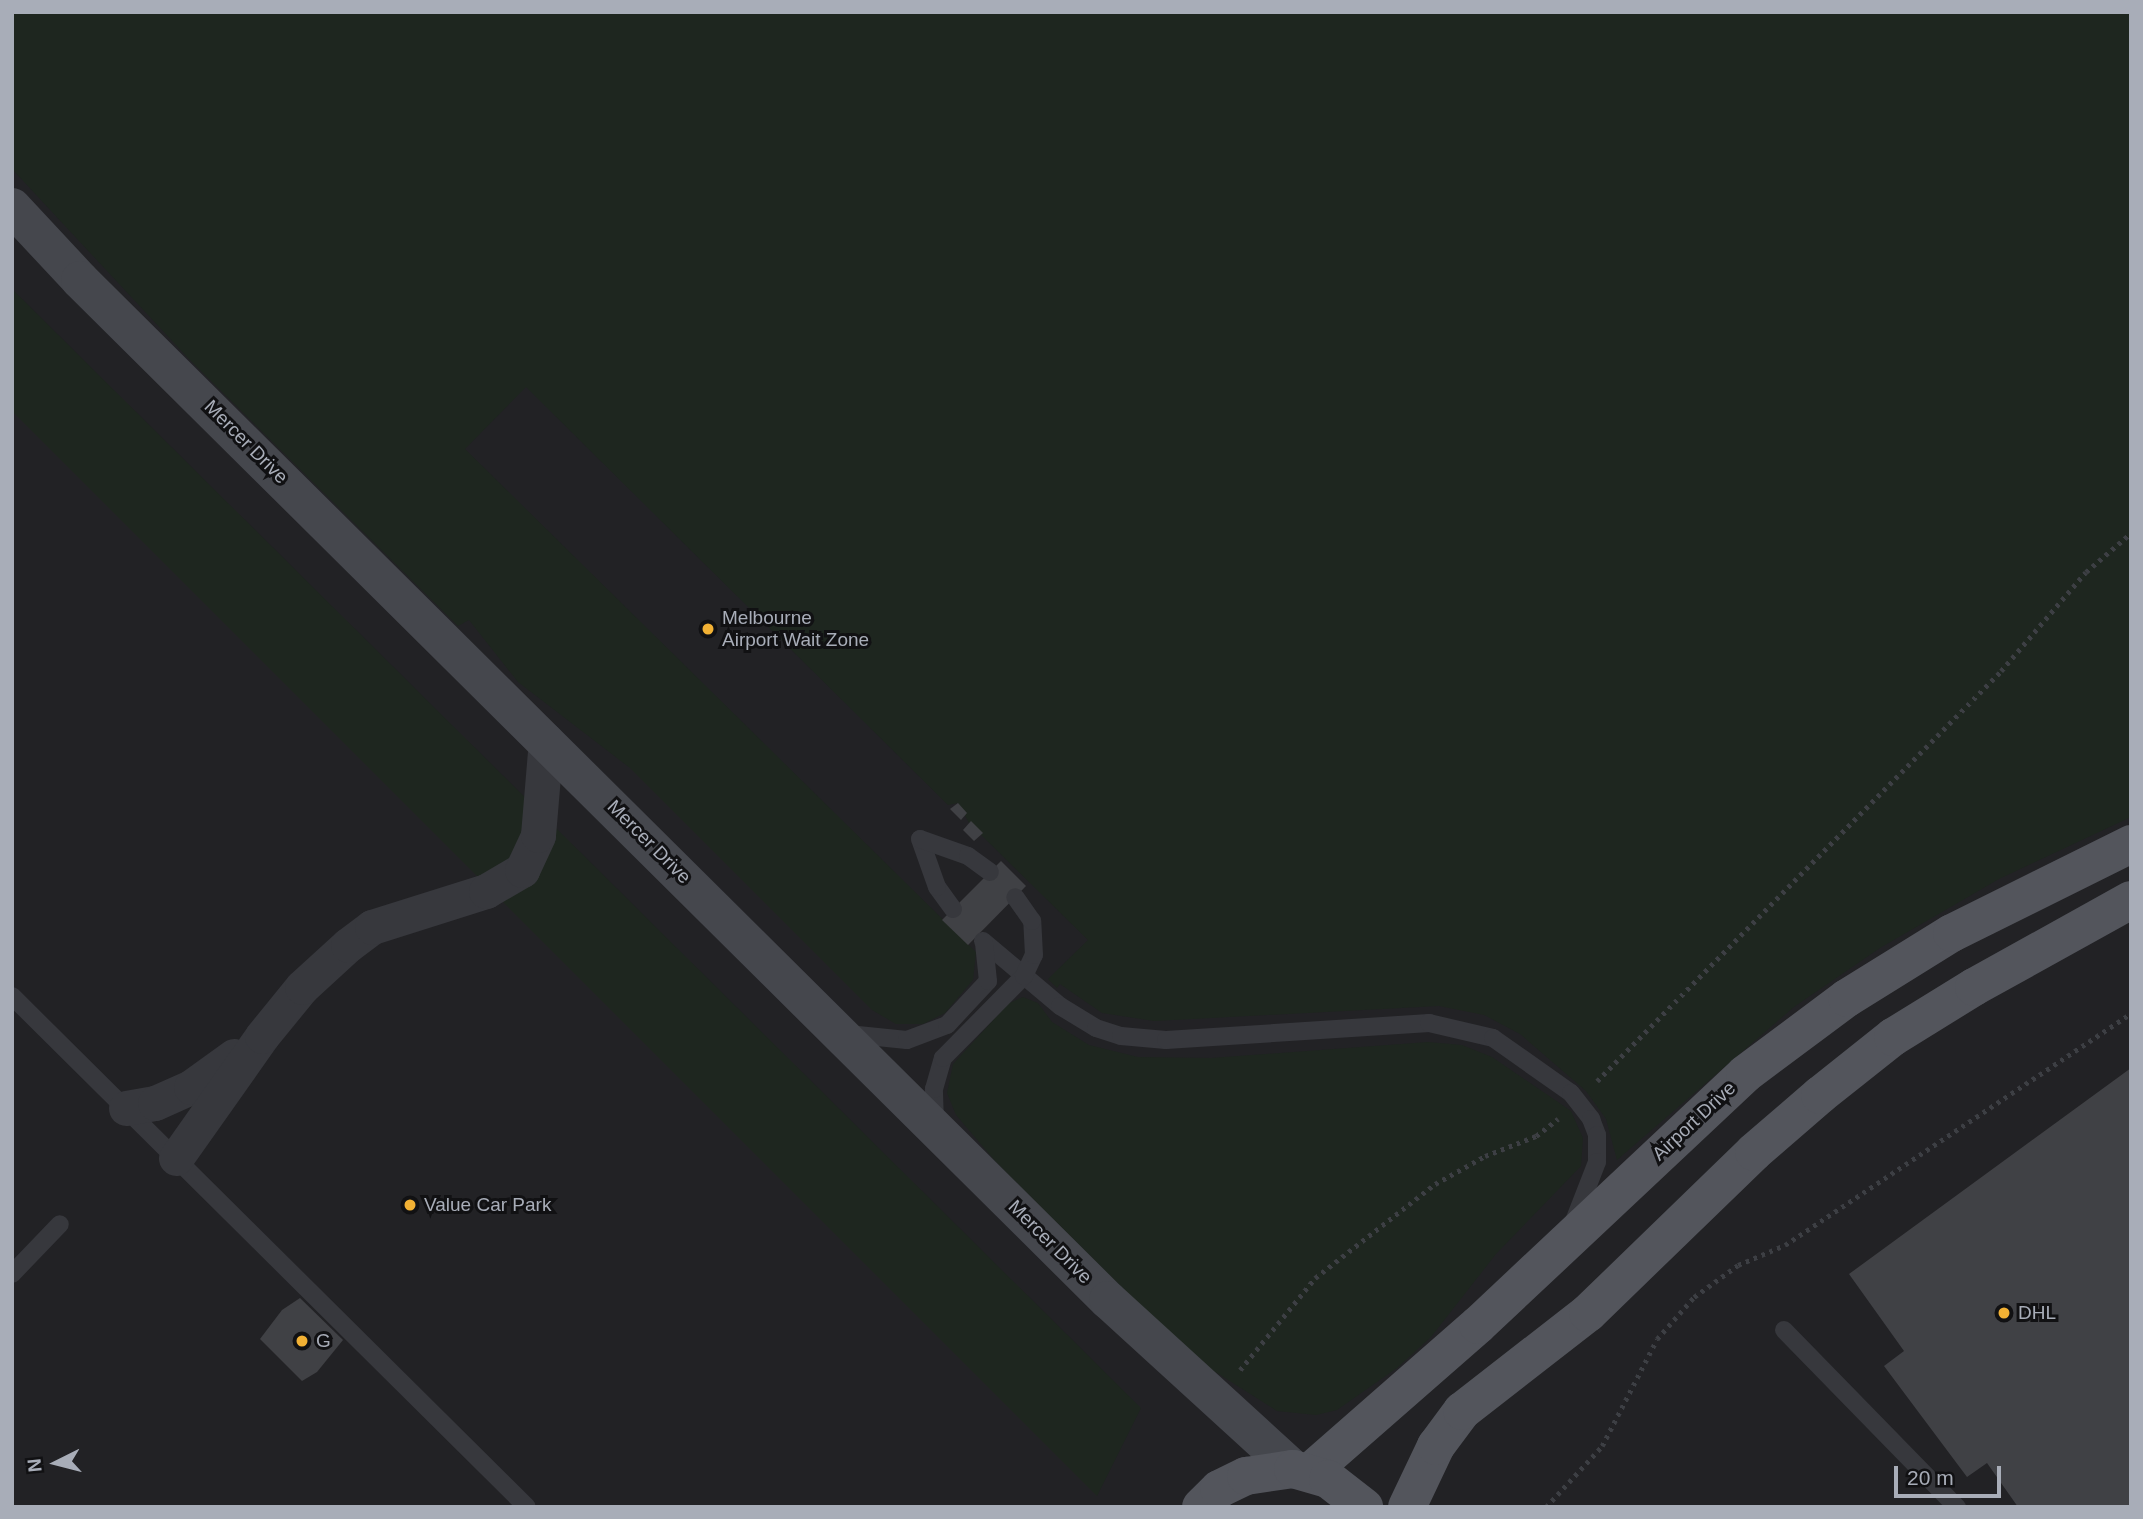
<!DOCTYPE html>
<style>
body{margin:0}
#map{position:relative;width:2143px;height:1519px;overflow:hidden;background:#161618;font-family:Helvetica,sans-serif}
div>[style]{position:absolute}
.built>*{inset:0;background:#222225}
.green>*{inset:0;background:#1e261f}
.building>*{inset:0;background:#404145}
.path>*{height:4.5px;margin-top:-2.25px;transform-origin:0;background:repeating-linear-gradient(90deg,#3d3f44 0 3.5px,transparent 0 8.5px)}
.lane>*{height:18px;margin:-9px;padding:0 9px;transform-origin:9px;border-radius:9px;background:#37383d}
.street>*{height:35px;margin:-17.5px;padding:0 17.5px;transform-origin:17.5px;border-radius:17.5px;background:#37383d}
.secondary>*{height:38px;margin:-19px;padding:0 19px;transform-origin:19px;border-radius:19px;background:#45474d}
.primary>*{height:38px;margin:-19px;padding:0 19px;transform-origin:19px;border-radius:19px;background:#53555c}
.dots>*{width:19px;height:19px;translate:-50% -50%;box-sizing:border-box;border:4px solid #111113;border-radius:50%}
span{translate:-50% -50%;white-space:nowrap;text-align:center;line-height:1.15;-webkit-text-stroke:6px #111113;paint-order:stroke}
.street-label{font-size:19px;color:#a8adb8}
.poi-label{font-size:19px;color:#a8adb8}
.left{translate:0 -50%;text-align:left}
.frame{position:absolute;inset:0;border:14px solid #a8adb8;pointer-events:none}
.north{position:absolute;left:21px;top:1428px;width:70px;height:70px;-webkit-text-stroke:5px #111113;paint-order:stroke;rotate:264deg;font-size:19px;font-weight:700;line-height:28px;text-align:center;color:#a8adb8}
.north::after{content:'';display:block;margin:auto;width:24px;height:32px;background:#a8adb8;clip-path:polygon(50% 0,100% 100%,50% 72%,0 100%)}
.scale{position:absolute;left:1894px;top:1466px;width:107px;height:32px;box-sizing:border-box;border:4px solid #a8adb8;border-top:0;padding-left:9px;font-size:21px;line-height:24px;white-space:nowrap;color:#a8adb8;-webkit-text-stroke:5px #111113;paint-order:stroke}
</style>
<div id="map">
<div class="built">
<div style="clip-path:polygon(12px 12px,2131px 12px,2131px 1507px,12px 1507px)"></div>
</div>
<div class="green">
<div style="clip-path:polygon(12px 12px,2131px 12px,2131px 817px,1999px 879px,1880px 948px,1794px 1007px,1617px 1160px,1606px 1119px,1586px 1091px,1520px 1034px,1484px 1015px,1439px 1006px,1154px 1021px,1102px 1013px,1060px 984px,1057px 988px,1048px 979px,1088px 940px,969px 823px,958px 803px,948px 805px,526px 387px,465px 449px,976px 952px,973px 980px,945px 1013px,923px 1024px,896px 1024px,872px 1010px,630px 768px,518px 682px,469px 620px,458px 626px,189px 359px,12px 169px)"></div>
<div style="clip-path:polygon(12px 289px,1141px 1408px,1097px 1496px,12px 411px)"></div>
<div style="clip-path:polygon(1023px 997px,1038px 1003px,1052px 1022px,1089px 1045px,1138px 1057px,1211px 1058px,1428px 1042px,1462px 1045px,1492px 1057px,1571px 1111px,1583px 1138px,1581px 1166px,1496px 1254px,1431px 1337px,1397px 1368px,1337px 1410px,1316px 1415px,1277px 1411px,1206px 1366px,1162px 1327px,996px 1162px,956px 1115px,947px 1093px,953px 1064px,1009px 1003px)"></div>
</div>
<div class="building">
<div style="clip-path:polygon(958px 803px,967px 813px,961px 820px,950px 809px)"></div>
<div style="clip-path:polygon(971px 821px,983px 833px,974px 841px,963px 830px)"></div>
<div style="clip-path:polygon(1001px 861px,1026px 886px,968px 945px,942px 920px)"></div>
<div style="clip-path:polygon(2131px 1068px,2131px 1507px,2018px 1507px,1987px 1463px,1967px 1477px,1884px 1366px,1904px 1351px,1849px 1274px)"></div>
<div style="clip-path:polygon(300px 1298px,343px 1340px,317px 1372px,302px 1381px,260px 1339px,282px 1310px)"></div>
</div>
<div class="path">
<div style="left:1597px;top:1081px;width:576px;rotate:-45.42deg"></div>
<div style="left:2001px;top:671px;width:130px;rotate:-49.4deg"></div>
<div style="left:2086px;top:572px;width:60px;rotate:-40.9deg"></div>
<div style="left:1240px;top:1370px;width:119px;rotate:-50.8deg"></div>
<div style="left:1315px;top:1278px;width:152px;rotate:-38.1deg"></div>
<div style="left:1435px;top:1184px;width:57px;rotate:-29.2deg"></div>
<div style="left:1485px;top:1156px;width:55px;rotate:-21.4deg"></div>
<div style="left:1536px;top:1136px;width:28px;rotate:-38deg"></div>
<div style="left:1546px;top:1507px;width:83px;rotate:-47.4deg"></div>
<div style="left:1602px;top:1446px;width:120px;rotate:-62.8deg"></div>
<div style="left:1657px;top:1339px;width:56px;rotate:-48.6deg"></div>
<div style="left:1694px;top:1297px;width:54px;rotate:-36deg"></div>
<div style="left:1738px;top:1265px;width:51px;rotate:-23.1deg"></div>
<div style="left:1785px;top:1245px;width:417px;rotate:-33.8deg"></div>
</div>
<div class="lane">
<div style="left:953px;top:909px;width:27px;rotate:-126deg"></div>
<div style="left:937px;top:887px;width:51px;rotate:-109.5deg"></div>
<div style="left:920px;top:839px;width:51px;rotate:19.5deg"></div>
<div style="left:968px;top:856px;width:27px;rotate:36deg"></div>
<div style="left:983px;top:941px;width:101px;rotate:40.2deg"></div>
<div style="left:1060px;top:1006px;width:42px;rotate:31.4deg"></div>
<div style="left:1096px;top:1028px;width:26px;rotate:18deg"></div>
<div style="left:1121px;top:1036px;width:45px;rotate:5.1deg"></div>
<div style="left:1166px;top:1040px;width:264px;rotate:-3.7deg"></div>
<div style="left:1429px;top:1023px;width:66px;rotate:13.2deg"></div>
<div style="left:1493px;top:1038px;width:95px;rotate:35.2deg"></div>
<div style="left:1571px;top:1093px;width:33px;rotate:52deg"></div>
<div style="left:1591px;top:1119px;width:17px;rotate:69deg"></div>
<div style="left:1597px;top:1135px;width:27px;rotate:90deg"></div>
<div style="left:1597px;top:1162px;width:63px;rotate:111.3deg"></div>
<div style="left:12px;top:996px;width:725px;rotate:44.78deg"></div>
<div style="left:848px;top:1034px;width:59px;rotate:5.8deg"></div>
<div style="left:907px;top:1040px;width:43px;rotate:-20.6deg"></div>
<div style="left:947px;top:1025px;width:60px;rotate:-47deg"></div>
<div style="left:988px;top:981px;width:39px;rotate:-96deg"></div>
<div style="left:935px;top:1122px;width:33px;rotate:-92deg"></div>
<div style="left:934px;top:1089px;width:32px;rotate:-74deg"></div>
<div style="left:943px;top:1058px;width:115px;rotate:-45.4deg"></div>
<div style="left:1024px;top:976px;width:23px;rotate:-65deg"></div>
<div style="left:1034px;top:955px;width:34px;rotate:-93deg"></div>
<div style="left:1032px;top:921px;width:29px;rotate:-125deg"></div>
<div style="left:12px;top:1274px;width:69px;rotate:-46.2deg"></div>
<div style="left:1784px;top:1330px;width:248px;rotate:45.7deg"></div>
</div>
<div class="street">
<div style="left:126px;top:1108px;width:29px;rotate:-10deg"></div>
<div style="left:155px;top:1103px;width:39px;rotate:-24deg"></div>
<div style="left:191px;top:1087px;width:53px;rotate:-35.8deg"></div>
<div style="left:176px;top:1158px;width:149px;rotate:-54.8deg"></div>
<div style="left:262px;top:1036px;width:63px;rotate:-50.8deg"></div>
<div style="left:302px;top:987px;width:62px;rotate:-42.4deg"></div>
<div style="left:348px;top:945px;width:30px;rotate:-37deg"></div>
<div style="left:372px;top:927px;width:120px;rotate:-17.5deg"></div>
<div style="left:486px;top:891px;width:42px;rotate:-30.3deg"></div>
<div style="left:522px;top:870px;width:38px;rotate:-65deg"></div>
<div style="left:538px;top:835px;width:95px;rotate:-85.2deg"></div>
</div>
<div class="secondary">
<div style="left:12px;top:207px;width:100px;rotate:47deg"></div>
<div style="left:80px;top:280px;width:1448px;rotate:44.78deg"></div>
<div style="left:1108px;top:1300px;width:251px;rotate:42.4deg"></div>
</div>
<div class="primary">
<div style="left:1310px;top:1472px;width:223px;rotate:-41.2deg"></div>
<div style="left:1478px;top:1325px;width:366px;rotate:-43.2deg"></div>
<div style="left:1745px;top:1074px;width:127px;rotate:-36.7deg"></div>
<div style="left:1847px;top:998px;width:123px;rotate:-31.8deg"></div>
<div style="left:1952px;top:933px;width:200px;rotate:-26.4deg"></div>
<div style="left:1201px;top:1507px;width:25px;rotate:-45deg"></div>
<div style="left:1219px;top:1489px;width:30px;rotate:-26deg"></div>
<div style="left:1246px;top:1476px;width:48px;rotate:-8.5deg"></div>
<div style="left:1293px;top:1469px;width:36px;rotate:16deg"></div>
<div style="left:1328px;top:1479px;width:46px;rotate:37.9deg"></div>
<div style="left:1407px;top:1507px;width:68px;rotate:-64.6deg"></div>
<div style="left:1436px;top:1446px;width:44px;rotate:-53.4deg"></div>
<div style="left:1462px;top:1411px;width:160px;rotate:-37.9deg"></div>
<div style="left:1588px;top:1313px;width:231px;rotate:-44.1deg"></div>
<div style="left:1754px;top:1152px;width:87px;rotate:-40.8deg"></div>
<div style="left:1820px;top:1095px;width:93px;rotate:-38.5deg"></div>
<div style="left:1893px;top:1037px;width:95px;rotate:-31.7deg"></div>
<div style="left:1974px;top:987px;width:179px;rotate:-29deg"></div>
</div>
<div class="dots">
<div style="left:708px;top:629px;background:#f2b134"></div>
<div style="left:410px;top:1205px;background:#f2b134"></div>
<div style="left:2004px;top:1313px;background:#f2b134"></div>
<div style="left:302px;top:1341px;background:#f2b134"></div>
</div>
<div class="street-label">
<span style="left:246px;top:442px;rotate:45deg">Mercer Drive</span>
<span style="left:649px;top:842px;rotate:45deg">Mercer Drive</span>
<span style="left:1694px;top:1121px;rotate:-43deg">Airport Drive</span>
<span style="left:1050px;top:1242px;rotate:45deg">Mercer Drive</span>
</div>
<div class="poi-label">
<span class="left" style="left:722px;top:629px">Melbourne<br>Airport Wait Zone</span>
<span class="left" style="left:424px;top:1205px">Value Car Park</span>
<span class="left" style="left:2018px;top:1313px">DHL</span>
<span class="left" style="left:316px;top:1341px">G</span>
</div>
<div class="frame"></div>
<div class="north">N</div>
<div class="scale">20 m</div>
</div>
